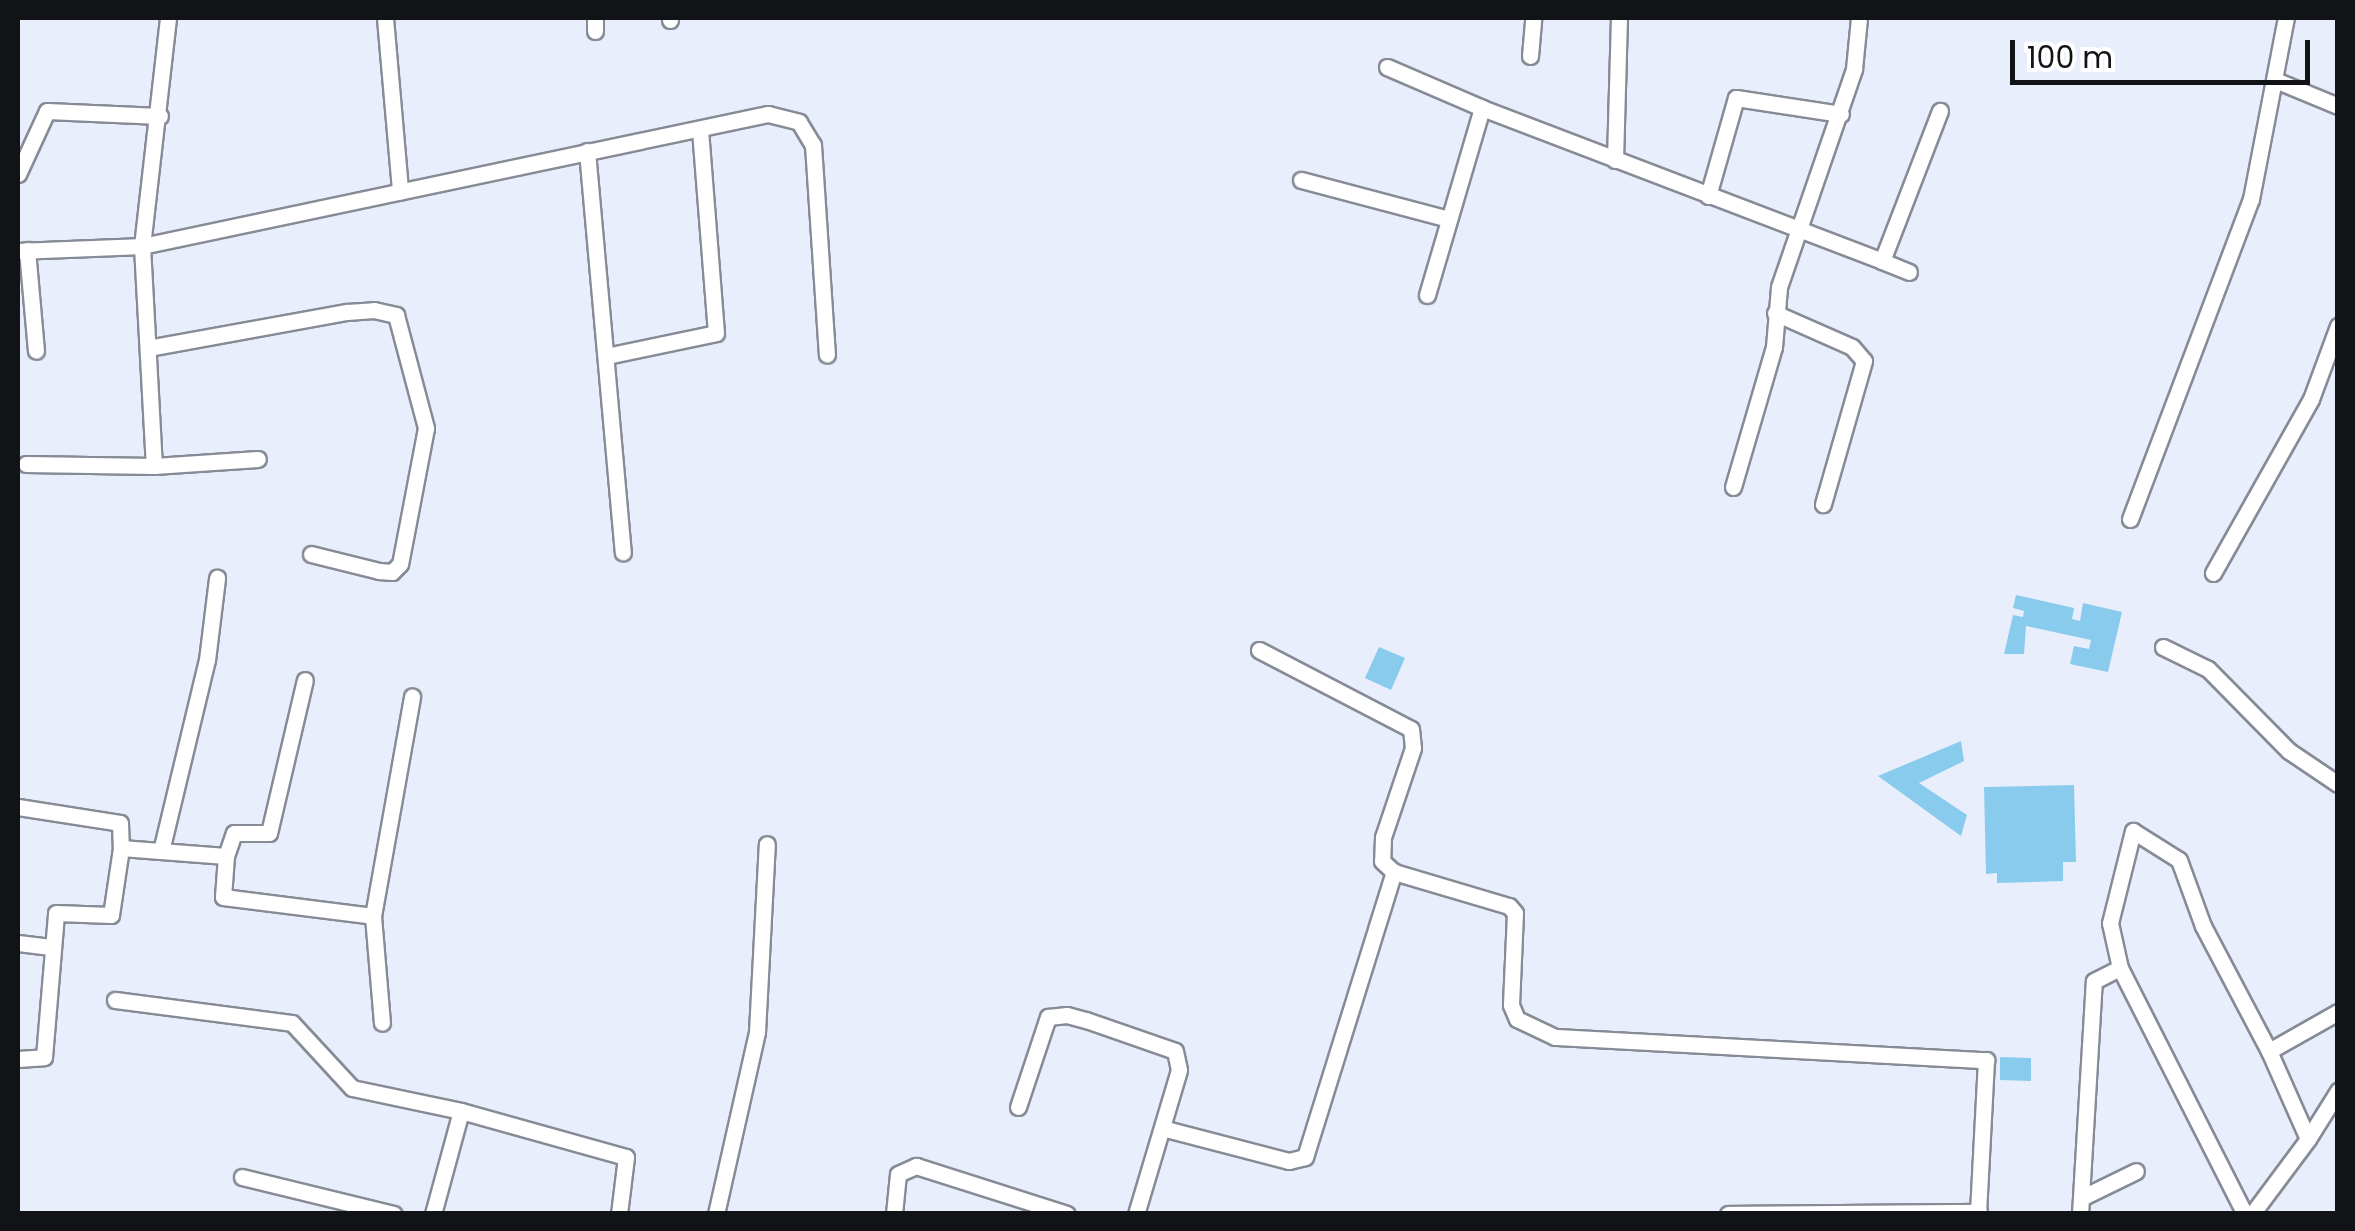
<!DOCTYPE html>
<style>
body{margin:0}
#map{position:relative;width:2355px;height:1231px;overflow:hidden;background:#e8eefb;font-family:Poppins,sans-serif}
div>[style]{position:absolute}
.building>*{inset:0;background:#89cbed}
.roads{filter:drop-shadow(2px 0 #868b96) drop-shadow(-2px 0 #868b96) drop-shadow(0 2px #868b96) drop-shadow(0 -2px #868b96)}
.minor>*{height:15px;margin:-7.5px;padding:0 7.5px;transform-origin:7.5px;border-radius:7.5px;background:#fff}
span{translate:-50% -50%;white-space:nowrap;text-align:center;line-height:1.15;-webkit-text-stroke:8px #fff;paint-order:stroke}
.frame{position:absolute;inset:0;border:20px solid #111317;pointer-events:none}
.scale{position:absolute;left:2010px;top:40px;width:300px;height:45px;box-sizing:border-box;border:5px solid #111317;border-top:0;padding-left:12px;font-size:30px;line-height:35px;white-space:nowrap;color:#111317;-webkit-text-stroke:8px #fff;paint-order:stroke}
</style>
<div id="map">
<div class="building">
<div style="clip-path:polygon(2016px 595px,2074px 608px,2072px 619px,2080px 621px,2083px 603px,2122px 612px,2108px 672px,2070px 664px,2074px 646px,2089px 649px,2091px 640px,2026px 626px,2024px 654px,2004px 654px,2013px 615px,2023px 617px,2024px 611px,2013px 608px)"></div>
<div style="clip-path:polygon(1379px 647px,1405px 658px,1391px 690px,1365px 678px)"></div>
<div style="clip-path:polygon(1961px 741px,1964px 761px,1919px 783px,1967px 815px,1961px 836px,1878px 776px)"></div>
<div style="clip-path:polygon(2074px 785px,2076px 862px,2063px 862px,2063px 881px,1997px 883px,1997px 873px,1986px 874px,1984px 787px)"></div>
<div style="clip-path:polygon(2000px 1057px,2031px 1058px,2031px 1081px,2000px 1080px)"></div>
</div>
<div class="roads">
<div class="minor">
<div style="left:168px;top:18px;width:229px;rotate:96.5deg"></div>
<div style="left:142px;top:246px;width:640px;rotate:-11.91deg"></div>
<div style="left:768px;top:114px;width:32px;rotate:14deg"></div>
<div style="left:799px;top:122px;width:27px;rotate:59deg"></div>
<div style="left:813px;top:145px;width:210px;rotate:86.2deg"></div>
<div style="left:385px;top:18px;width:174px;rotate:85deg"></div>
<div style="left:670px;top:20px;width:2px;rotate:-90deg"></div>
<div style="left:595px;top:31px;width:13px;rotate:-90deg"></div>
<div style="left:1530px;top:56px;width:38px;rotate:-85deg"></div>
<div style="left:1387px;top:67px;width:103px;rotate:23.3deg"></div>
<div style="left:2275px;top:80px;width:68px;rotate:22.4deg"></div>
<div style="left:587px;top:151px;width:403px;rotate:84.9deg"></div>
<div style="left:1615px;top:160px;width:142px;rotate:-88.4deg"></div>
<div style="left:18px;top:174px;width:69px;rotate:-65.3deg"></div>
<div style="left:47px;top:111px;width:113px;rotate:2.5deg"></div>
<div style="left:1301px;top:180px;width:153px;rotate:14.8deg"></div>
<div style="left:1708px;top:196px;width:102px;rotate:-74.1deg"></div>
<div style="left:1736px;top:98px;width:106px;rotate:8.7deg"></div>
<div style="left:27px;top:250px;width:101px;rotate:84.9deg"></div>
<div style="left:18px;top:251px;width:124px;rotate:-2.3deg"></div>
<div style="left:142px;top:246px;width:220px;rotate:86.9deg"></div>
<div style="left:154px;top:466px;width:104px;rotate:-3.9deg"></div>
<div style="left:1882px;top:261px;width:29px;rotate:22deg"></div>
<div style="left:1427px;top:295px;width:195px;rotate:-73.6deg"></div>
<div style="left:1482px;top:108px;width:428px;rotate:20.9deg"></div>
<div style="left:1882px;top:261px;width:161px;rotate:-68.9deg"></div>
<div style="left:1775px;top:313px;width:84px;rotate:23.8deg"></div>
<div style="left:1852px;top:347px;width:18px;rotate:49deg"></div>
<div style="left:1864px;top:361px;width:149px;rotate:106deg"></div>
<div style="left:148px;top:348px;width:202px;rotate:-10.3deg"></div>
<div style="left:347px;top:312px;width:27px;rotate:-4deg"></div>
<div style="left:374px;top:310px;width:23px;rotate:13deg"></div>
<div style="left:396px;top:315px;width:117px;rotate:75.1deg"></div>
<div style="left:426px;top:428px;width:138px;rotate:100.8deg"></div>
<div style="left:400px;top:564px;width:11px;rotate:135deg"></div>
<div style="left:392px;top:572px;width:13px;rotate:-176deg"></div>
<div style="left:379px;top:571px;width:70px;rotate:-166deg"></div>
<div style="left:606px;top:356px;width:112px;rotate:-11.8deg"></div>
<div style="left:716px;top:333px;width:203px;rotate:-94.5deg"></div>
<div style="left:26px;top:464px;width:128px;rotate:0.9deg"></div>
<div style="left:1733px;top:487px;width:146px;rotate:-73.7deg"></div>
<div style="left:1774px;top:347px;width:60px;rotate:-85.2deg"></div>
<div style="left:1779px;top:287px;width:231px;rotate:-71deg"></div>
<div style="left:1854px;top:69px;width:51px;rotate:-84.4deg"></div>
<div style="left:2130px;top:519px;width:342px;rotate:-69.3deg"></div>
<div style="left:2251px;top:199px;width:184px;rotate:-79.1deg"></div>
<div style="left:2213px;top:573px;width:200px;rotate:-60.6deg"></div>
<div style="left:2311px;top:399px;width:78px;rotate:-69.7deg"></div>
<div style="left:2163px;top:647px;width:50px;rotate:26.1deg"></div>
<div style="left:2208px;top:669px;width:115px;rotate:45.4deg"></div>
<div style="left:2289px;top:751px;width:59px;rotate:34deg"></div>
<div style="left:1259px;top:650px;width:171px;rotate:27.5deg"></div>
<div style="left:1411px;top:729px;width:19px;rotate:84deg"></div>
<div style="left:1413px;top:748px;width:94px;rotate:108.6deg"></div>
<div style="left:1383px;top:837px;width:24px;rotate:92deg"></div>
<div style="left:1382px;top:861px;width:16px;rotate:43deg"></div>
<div style="left:1394px;top:872px;width:120px;rotate:16.5deg"></div>
<div style="left:1509px;top:906px;width:9px;rotate:49deg"></div>
<div style="left:1515px;top:913px;width:92px;rotate:92.5deg"></div>
<div style="left:1511px;top:1005px;width:15px;rotate:67deg"></div>
<div style="left:1517px;top:1019px;width:42px;rotate:25.3deg"></div>
<div style="left:1555px;top:1037px;width:432px;rotate:3.1deg"></div>
<div style="left:1986px;top:1060px;width:154px;rotate:93deg"></div>
<div style="left:18px;top:807px;width:103px;rotate:8.9deg"></div>
<div style="left:120px;top:823px;width:25px;rotate:88deg"></div>
<div style="left:161px;top:851px;width:196px;rotate:-76.5deg"></div>
<div style="left:207px;top:660px;width:83px;rotate:-83deg"></div>
<div style="left:226px;top:856px;width:24px;rotate:-71deg"></div>
<div style="left:234px;top:833px;width:35px"></div>
<div style="left:269px;top:833px;width:157px;rotate:-76.8deg"></div>
<div style="left:373px;top:916px;width:223px;rotate:-79.9deg"></div>
<div style="left:18px;top:943px;width:33px;rotate:7deg"></div>
<div style="left:2120px;top:968px;width:46px;rotate:-102.5deg"></div>
<div style="left:2110px;top:923px;width:95px;rotate:-76deg"></div>
<div style="left:2133px;top:831px;width:54px;rotate:32.2deg"></div>
<div style="left:2179px;top:860px;width:70px;rotate:70deg"></div>
<div style="left:2203px;top:926px;width:141px;rotate:62.2deg"></div>
<div style="left:2269px;top:1051px;width:96px;rotate:66.1deg"></div>
<div style="left:2308px;top:1139px;width:94px;rotate:126.7deg"></div>
<div style="left:115px;top:1000px;width:178px;rotate:7.4deg"></div>
<div style="left:292px;top:1023px;width:88px;rotate:47.3deg"></div>
<div style="left:352px;top:1088px;width:111px;rotate:11.9deg"></div>
<div style="left:461px;top:1111px;width:107px;rotate:105.2deg"></div>
<div style="left:2269px;top:1051px;width:79px;rotate:-29.5deg"></div>
<div style="left:18px;top:1059px;width:26px;rotate:-4deg"></div>
<div style="left:44px;top:1057px;width:144px;rotate:-85.2deg"></div>
<div style="left:56px;top:913px;width:55px;rotate:2.1deg"></div>
<div style="left:111px;top:915px;width:68px;rotate:-81.5deg"></div>
<div style="left:121px;top:848px;width:105px;rotate:4.4deg"></div>
<div style="left:226px;top:856px;width:41px;rotate:94.2deg"></div>
<div style="left:223px;top:897px;width:151px;rotate:7.2deg"></div>
<div style="left:373px;top:916px;width:107px;rotate:85.2deg"></div>
<div style="left:1018px;top:1107px;width:95px;rotate:-71.6deg"></div>
<div style="left:1048px;top:1017px;width:19px;rotate:-6deg"></div>
<div style="left:1067px;top:1015px;width:20px;rotate:15deg"></div>
<div style="left:1086px;top:1020px;width:94px;rotate:19.2deg"></div>
<div style="left:1175px;top:1051px;width:19px;rotate:78deg"></div>
<div style="left:1179px;top:1070px;width:150px;rotate:106.6deg"></div>
<div style="left:461px;top:1111px;width:171px;rotate:15.6deg"></div>
<div style="left:626px;top:1157px;width:57px;rotate:97deg"></div>
<div style="left:1162px;top:1128px;width:131px;rotate:14.6deg"></div>
<div style="left:1289px;top:1161px;width:16px;rotate:-14deg"></div>
<div style="left:1305px;top:1157px;width:299px;rotate:-72.7deg"></div>
<div style="left:2308px;top:1139px;width:57px;rotate:-58deg"></div>
<div style="left:242px;top:1177px;width:156px;rotate:13.7deg"></div>
<div style="left:2081px;top:1198px;width:61px;rotate:-26.1deg"></div>
<div style="left:716px;top:1214px;width:187px;rotate:-77.3deg"></div>
<div style="left:757px;top:1032px;width:188px;rotate:-87deg"></div>
<div style="left:894px;top:1214px;width:40px;rotate:-84.3deg"></div>
<div style="left:898px;top:1174px;width:20px;rotate:-24deg"></div>
<div style="left:916px;top:1166px;width:158px;rotate:17.6deg"></div>
<div style="left:1728px;top:1214px;width:251px;rotate:-0.5deg"></div>
<div style="left:2080px;top:1214px;width:233px;rotate:-86.6deg"></div>
<div style="left:2094px;top:981px;width:29px;rotate:-27deg"></div>
<div style="left:2120px;top:968px;width:276px;rotate:63.1deg"></div>
</div>
</div>
<div class="frame"></div>
<div class="scale">100 m</div>
</div>
